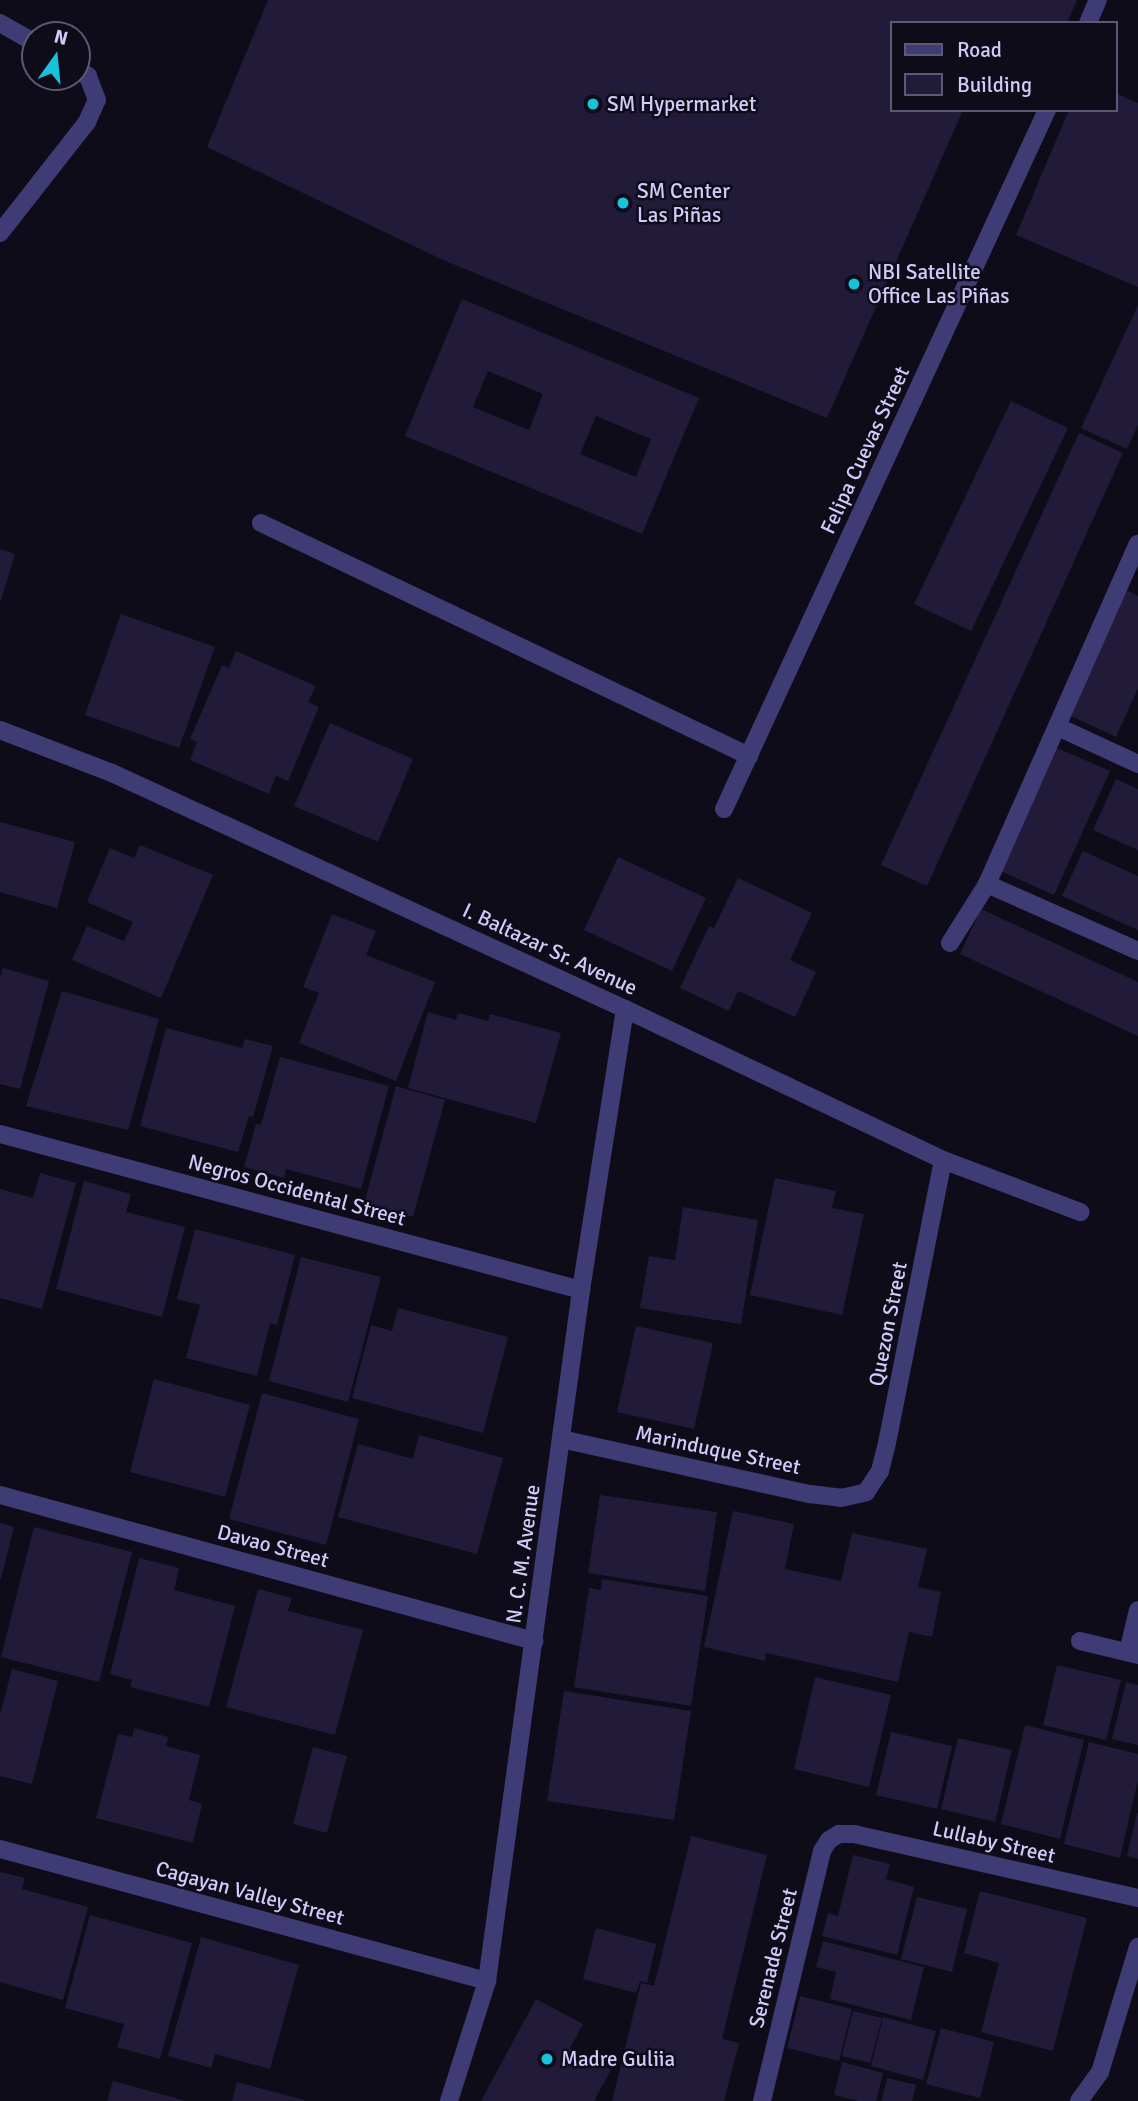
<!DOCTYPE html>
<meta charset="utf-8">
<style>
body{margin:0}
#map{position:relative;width:1138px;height:2101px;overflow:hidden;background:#0f0c1a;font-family:Signika,sans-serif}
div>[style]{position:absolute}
.building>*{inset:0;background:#211a39}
.minor>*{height:18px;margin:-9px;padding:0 9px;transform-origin:9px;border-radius:9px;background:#3f3c75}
.dots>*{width:19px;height:19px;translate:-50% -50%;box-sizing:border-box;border:4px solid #0f0c1a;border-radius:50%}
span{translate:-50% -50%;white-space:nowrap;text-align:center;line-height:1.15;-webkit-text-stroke:5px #0f0c1a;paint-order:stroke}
.poi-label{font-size:21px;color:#d1cbfa}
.left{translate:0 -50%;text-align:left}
.street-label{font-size:21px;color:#d1cbfa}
.legend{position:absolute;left:890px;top:21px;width:228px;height:91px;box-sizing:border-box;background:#0f0c1a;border:2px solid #5d5874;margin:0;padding:9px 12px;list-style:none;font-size:21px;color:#d1cbfa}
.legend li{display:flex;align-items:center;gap:14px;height:35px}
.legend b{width:35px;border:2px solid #5d5874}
.north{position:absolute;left:21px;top:21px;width:70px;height:70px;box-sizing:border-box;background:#0f0c1a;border:2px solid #5d5874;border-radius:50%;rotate:15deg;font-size:19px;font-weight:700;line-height:28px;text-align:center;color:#d1cbfa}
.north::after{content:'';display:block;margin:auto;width:24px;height:32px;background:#16c3db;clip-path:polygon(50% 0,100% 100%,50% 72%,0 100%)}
</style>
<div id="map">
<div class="building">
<div style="clip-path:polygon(268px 0,1077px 0,1067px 23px,891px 23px,891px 110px,963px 110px,827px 418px,443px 260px,207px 147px)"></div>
<div style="clip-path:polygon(1115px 93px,1138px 103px,1138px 287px,1016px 235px,1069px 110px,1115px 110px)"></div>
<div style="clip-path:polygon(evenodd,462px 299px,699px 398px,642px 534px,405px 436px,462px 299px,488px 371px,543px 394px,529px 430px,473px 407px,488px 371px,462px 299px,596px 416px,651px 439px,636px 477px,580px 454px,596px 416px)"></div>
<div style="clip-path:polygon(1138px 305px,1138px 425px,1127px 449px,1081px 428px)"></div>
<div style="clip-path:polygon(1011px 401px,1068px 428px,971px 631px,914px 604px)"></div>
<div style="clip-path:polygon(1079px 433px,1123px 453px,927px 886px,881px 865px)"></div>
<div style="clip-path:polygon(0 549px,15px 554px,1px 600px,0 600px)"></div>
<div style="clip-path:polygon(1126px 590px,1138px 596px,1138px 688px,1116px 737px,1069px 715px)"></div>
<div style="clip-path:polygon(121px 614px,215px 647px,179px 748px,85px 715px)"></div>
<div style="clip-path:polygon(236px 651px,316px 686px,308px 702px,319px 707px,288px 781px,276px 776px,269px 794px,190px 760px,197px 742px,190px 739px,222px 665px,229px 668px)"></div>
<div style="clip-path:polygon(330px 723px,413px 759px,378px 842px,294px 806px)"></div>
<div style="clip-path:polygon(1055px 747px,1110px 771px,1054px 895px,998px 870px)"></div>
<div style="clip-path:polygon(1116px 779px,1138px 789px,1138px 850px,1093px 830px)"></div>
<div style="clip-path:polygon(0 822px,75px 842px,57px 908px,0 892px)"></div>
<div style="clip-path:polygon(140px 845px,213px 875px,161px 998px,72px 960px,87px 926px,124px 941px,133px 922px,87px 902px,110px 848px,134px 858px)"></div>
<div style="clip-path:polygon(1083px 851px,1138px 876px,1138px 930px,1062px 896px)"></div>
<div style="clip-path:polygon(618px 857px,706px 898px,672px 971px,584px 930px)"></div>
<div style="clip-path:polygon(738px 878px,812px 913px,790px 960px,816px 972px,795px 1017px,738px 991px,729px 1011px,680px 988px,709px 926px,714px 928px)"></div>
<div style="clip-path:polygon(981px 909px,1138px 982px,1138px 1036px,960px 954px)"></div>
<div style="clip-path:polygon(332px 914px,376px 931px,366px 955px,435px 982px,396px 1081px,299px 1043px,319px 993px,303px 987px)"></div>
<div style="clip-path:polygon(3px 968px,49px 981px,20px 1089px,0 1084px,0 977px)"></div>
<div style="clip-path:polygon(62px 991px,159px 1019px,128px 1130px,26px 1106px)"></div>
<div style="clip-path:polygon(428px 1012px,456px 1020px,458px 1013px,488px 1021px,490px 1014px,561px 1033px,536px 1123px,408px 1088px)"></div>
<div style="clip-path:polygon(166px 1028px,242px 1048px,245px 1039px,273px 1046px,253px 1117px,249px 1116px,238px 1152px,140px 1126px)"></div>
<div style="clip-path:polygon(280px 1057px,389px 1086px,361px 1189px,286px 1169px,284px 1178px,244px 1167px,256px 1124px,261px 1125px)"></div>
<div style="clip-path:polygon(396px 1086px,445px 1100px,413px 1217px,364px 1204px)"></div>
<div style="clip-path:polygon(40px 1173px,76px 1183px,42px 1309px,0 1298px,0 1189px,33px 1198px)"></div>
<div style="clip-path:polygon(775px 1178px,836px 1191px,832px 1208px,864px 1214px,842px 1315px,750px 1295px)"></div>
<div style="clip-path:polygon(84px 1181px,131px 1194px,126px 1212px,185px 1227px,162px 1317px,56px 1289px)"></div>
<div style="clip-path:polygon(683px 1207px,758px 1220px,741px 1324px,640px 1308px,649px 1256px,675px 1260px)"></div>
<div style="clip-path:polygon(195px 1229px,295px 1255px,277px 1325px,270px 1323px,257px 1376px,186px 1358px,200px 1305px,177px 1299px)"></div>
<div style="clip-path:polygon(301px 1257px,381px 1277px,348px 1402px,269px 1381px)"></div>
<div style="clip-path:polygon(398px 1308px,508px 1337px,483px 1433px,352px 1398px,371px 1325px,392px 1331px)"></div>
<div style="clip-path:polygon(636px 1326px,713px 1343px,694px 1429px,617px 1412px)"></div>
<div style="clip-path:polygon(154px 1379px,250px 1405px,225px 1497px,130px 1472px)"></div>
<div style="clip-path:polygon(262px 1393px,359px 1419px,326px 1545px,229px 1519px)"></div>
<div style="clip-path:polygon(419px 1435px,503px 1458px,477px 1554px,338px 1517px,358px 1444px,413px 1459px)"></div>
<div style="clip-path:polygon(600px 1495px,717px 1512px,705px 1591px,588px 1573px)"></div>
<div style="clip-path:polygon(733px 1511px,794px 1524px,785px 1569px,841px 1581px,852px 1533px,927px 1549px,918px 1587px,941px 1592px,932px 1637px,909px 1632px,898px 1682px,766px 1653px,765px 1661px,704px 1647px)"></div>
<div style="clip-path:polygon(0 1523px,14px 1527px,1px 1579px,0 1579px)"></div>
<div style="clip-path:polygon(34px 1527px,132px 1552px,99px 1682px,1px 1657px)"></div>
<div style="clip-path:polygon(139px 1558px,179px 1568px,174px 1590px,235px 1606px,209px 1707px,130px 1687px,132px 1680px,110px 1674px)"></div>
<div style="clip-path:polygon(602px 1579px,708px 1596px,691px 1706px,574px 1687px,589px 1588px,601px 1590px)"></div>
<div style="clip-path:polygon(258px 1589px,292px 1598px,288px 1611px,363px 1630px,335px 1735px,226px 1707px)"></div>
<div style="clip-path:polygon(1057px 1665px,1121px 1680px,1106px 1740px,1043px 1725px)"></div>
<div style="clip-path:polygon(12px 1669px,58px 1681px,32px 1784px,0 1776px,0 1715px)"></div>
<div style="clip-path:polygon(815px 1677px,891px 1695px,869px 1787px,794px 1769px)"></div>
<div style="clip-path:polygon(1126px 1682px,1138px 1685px,1138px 1745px,1112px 1739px)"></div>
<div style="clip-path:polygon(564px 1691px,691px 1711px,674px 1820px,547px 1801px)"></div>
<div style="clip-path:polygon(1025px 1725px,1084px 1740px,1060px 1839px,1001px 1824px)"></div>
<div style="clip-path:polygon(134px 1728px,168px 1737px,166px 1746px,200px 1755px,189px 1800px,202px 1804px,193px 1843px,96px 1818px,118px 1734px,132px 1737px)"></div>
<div style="clip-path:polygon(891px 1732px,952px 1746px,937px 1809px,876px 1795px)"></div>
<div style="clip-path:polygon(958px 1738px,1012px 1750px,995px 1822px,941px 1809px)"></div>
<div style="clip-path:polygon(1089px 1742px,1138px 1754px,1138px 1780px,1120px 1858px,1064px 1844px)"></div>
<div style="clip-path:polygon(313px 1747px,347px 1756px,327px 1833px,293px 1824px)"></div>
<div style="clip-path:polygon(1137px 1813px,1138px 1813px,1138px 1859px,1127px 1856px)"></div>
<div style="clip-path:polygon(691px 1836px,767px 1855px,722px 2039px,739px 2043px,724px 2101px,612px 2101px,641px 1983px,654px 1986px)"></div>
<div style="clip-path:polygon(853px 1855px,890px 1864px,886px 1879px,914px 1887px,897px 1955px,822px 1936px,828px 1913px,838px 1916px)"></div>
<div style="clip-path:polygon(0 1872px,25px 1878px,22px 1889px,88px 1907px,63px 2000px,0 1982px)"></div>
<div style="clip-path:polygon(980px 1891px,1087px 1918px,1053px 2051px,981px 2032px,999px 1963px,964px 1953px)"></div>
<div style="clip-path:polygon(917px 1897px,967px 1909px,952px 1972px,901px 1959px)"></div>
<div style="clip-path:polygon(90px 1915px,192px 1943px,160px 2059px,117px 2047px,124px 2024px,65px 2008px)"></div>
<div style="clip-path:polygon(596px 1928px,656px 1944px,647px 1983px,640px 1981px,636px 1993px,583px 1979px)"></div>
<div style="clip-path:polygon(201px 1937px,299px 1965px,270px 2069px,215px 2054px,211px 2068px,168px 2056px)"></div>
<div style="clip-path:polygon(823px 1941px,924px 1967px,911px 2020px,830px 1999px,836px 1972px,816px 1967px)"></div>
<div style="clip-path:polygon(800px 1996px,852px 2009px,839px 2061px,787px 2048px)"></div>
<div style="clip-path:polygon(536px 1999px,583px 2024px,570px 2048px,611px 2070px,594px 2101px,481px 2101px)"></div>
<div style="clip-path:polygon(853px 2011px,882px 2018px,870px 2063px,842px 2056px)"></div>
<div style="clip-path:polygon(883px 2017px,936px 2031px,923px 2080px,871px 2066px)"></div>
<div style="clip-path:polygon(941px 2028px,994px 2042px,980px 2098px,926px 2084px)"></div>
<div style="clip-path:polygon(842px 2062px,883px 2073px,876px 2101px,858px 2101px,834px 2095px)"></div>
<div style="clip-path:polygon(887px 2078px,916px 2085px,912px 2101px,881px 2101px)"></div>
<div style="clip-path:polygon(113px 2081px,183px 2100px,183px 2101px,107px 2101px)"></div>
<div style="clip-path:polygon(237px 2082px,304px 2100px,304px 2101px,232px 2101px)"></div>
</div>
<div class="minor">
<div style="left:0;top:23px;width:40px;rotate:29.7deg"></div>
<div style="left:1088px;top:23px;width:25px;rotate:-67deg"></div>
<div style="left:0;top:233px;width:141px;rotate:-51.9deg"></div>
<div style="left:87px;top:122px;width:24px;rotate:-66deg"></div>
<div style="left:97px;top:100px;width:26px;rotate:-111deg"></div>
<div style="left:88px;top:76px;width:13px;rotate:-148deg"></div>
<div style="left:261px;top:523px;width:541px;rotate:25.52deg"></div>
<div style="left:1058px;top:727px;width:88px;rotate:24.8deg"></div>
<div style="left:0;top:730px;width:120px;rotate:21deg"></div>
<div style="left:112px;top:773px;width:565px;rotate:24.7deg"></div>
<div style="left:625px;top:1009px;width:352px;rotate:25.4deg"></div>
<div style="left:943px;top:1160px;width:147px;rotate:20.8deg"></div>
<div style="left:724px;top:809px;width:770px;rotate:-65.2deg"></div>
<div style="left:987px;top:884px;width:165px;rotate:23.9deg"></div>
<div style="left:950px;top:943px;width:70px;rotate:-57.9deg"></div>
<div style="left:987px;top:884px;width:372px;rotate:-66.1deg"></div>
<div style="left:0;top:1134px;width:602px;rotate:15.03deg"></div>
<div style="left:561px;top:1439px;width:255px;rotate:12.5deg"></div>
<div style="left:810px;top:1494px;width:31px;rotate:7deg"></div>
<div style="left:841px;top:1498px;width:26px;rotate:-13deg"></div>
<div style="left:866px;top:1492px;width:25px;rotate:-56deg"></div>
<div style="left:880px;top:1471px;width:29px;rotate:-76deg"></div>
<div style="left:887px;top:1443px;width:288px;rotate:-78.8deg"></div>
<div style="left:0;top:1495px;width:554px;rotate:15.29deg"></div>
<div style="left:1080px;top:1641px;width:60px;rotate:13.6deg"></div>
<div style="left:1128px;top:1652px;width:43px;rotate:-76.6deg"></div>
<div style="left:0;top:1849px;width:505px;rotate:15.17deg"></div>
<div style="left:449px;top:2101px;width:126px;rotate:-72.4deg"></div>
<div style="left:487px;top:1981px;width:697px;rotate:-82.25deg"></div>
<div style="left:581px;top:1290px;width:284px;rotate:-81.1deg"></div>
<div style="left:762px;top:2101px;width:257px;rotate:-76.5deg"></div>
<div style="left:822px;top:1851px;width:13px;rotate:-58deg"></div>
<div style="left:829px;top:1840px;width:12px;rotate:-31deg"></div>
<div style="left:839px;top:1834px;width:15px"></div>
<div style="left:854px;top:1834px;width:291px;rotate:12.7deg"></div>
<div style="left:1079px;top:2101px;width:36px;rotate:-54deg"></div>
<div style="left:1100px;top:2072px;width:131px;rotate:-73.1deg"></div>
</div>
<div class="dots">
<div style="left:593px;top:104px;background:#16c3db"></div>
<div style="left:623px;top:203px;background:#16c3db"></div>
<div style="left:854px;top:284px;background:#16c3db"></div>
<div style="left:547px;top:2059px;background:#16c3db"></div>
</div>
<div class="poi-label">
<span class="left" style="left:607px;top:104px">SM Hypermarket</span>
<span class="left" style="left:637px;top:203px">SM Center<br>Las Piñas</span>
<span class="left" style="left:868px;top:284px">NBI Satellite<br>Office Las Piñas</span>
<span class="left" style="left:561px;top:2059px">Madre Guliia</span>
</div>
<div class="street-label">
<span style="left:865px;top:450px;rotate:-65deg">Felipa Cuevas Street</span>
<span style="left:550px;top:949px;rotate:25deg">I. Baltazar Sr. Avenue</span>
<span style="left:297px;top:1190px;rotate:15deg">Negros Occidental Street</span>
<span style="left:888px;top:1324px;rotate:-79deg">Quezon Street</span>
<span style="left:718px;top:1450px;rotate:12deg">Marinduque Street</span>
<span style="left:273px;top:1546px;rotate:15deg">Davao Street</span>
<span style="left:523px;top:1554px;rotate:-82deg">N. C. M. Avenue</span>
<span style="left:994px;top:1842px;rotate:13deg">Lullaby Street</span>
<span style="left:250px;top:1893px;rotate:15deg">Cagayan Valley Street</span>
<span style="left:773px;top:1958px;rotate:-76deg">Serenade Street</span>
</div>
<ul class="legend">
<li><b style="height:9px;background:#3f3c75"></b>Road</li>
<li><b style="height:19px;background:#211a39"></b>Building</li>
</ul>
<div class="north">N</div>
</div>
